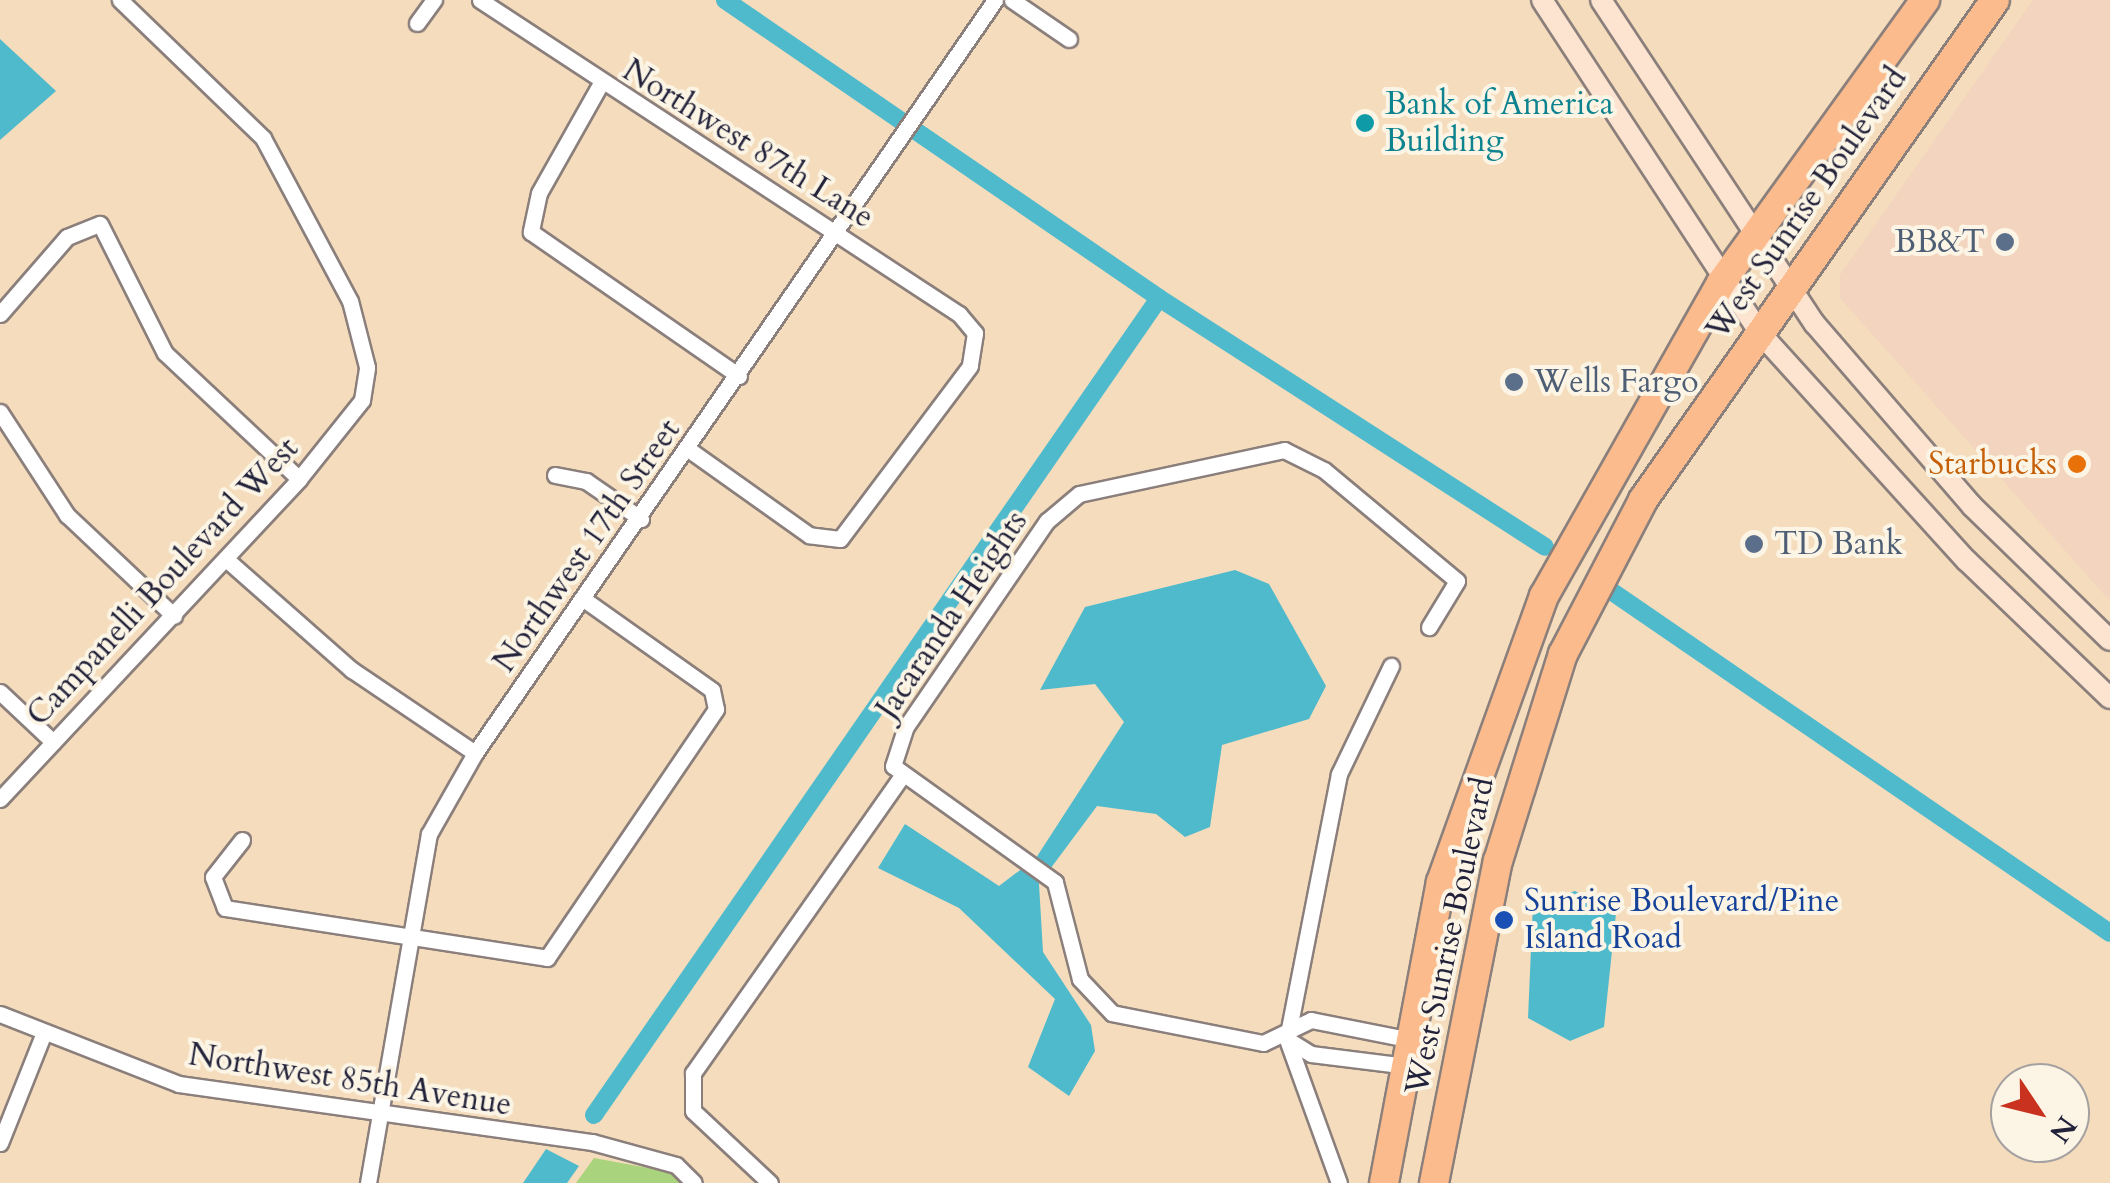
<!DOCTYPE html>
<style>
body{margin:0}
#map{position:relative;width:2110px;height:1183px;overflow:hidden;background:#f4dcbc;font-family:Cardo,serif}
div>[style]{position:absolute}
.built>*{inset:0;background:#f3d4bf}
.green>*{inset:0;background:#aad37e}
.water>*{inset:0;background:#50bacd}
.canal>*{height:18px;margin:-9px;padding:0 9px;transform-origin:9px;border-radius:9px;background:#50bacd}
.roads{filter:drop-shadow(2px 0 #8b7f7c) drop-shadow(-2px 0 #8b7f7c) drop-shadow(0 2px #8b7f7c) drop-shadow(0 -2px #8b7f7c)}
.street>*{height:15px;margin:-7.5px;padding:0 7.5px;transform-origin:7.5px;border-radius:7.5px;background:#fff}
.secondary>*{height:20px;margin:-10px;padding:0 10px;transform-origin:10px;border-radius:10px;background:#fde4d1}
.highway>*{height:28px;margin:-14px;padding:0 14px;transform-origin:14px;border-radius:14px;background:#fbbb8c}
.dots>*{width:28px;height:28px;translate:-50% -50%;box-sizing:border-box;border:5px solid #fcf5e5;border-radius:50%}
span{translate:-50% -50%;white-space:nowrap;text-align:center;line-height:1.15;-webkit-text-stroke:8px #fcf5e5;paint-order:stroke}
.culture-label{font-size:32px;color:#0d838f}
.left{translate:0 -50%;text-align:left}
.street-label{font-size:32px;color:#22223b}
.service-label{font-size:32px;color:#4e5e75}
.right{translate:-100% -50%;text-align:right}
.food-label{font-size:32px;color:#c56008}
.transit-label{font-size:32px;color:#164399}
.north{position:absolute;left:1990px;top:1063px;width:100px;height:100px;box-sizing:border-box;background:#fcf5e5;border:2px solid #a5a1a1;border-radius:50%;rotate:125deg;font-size:28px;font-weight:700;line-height:40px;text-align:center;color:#22223b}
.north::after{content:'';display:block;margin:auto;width:35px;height:45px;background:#c8321e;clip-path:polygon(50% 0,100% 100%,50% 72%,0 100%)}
</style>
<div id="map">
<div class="built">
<div style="clip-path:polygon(2033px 0,2110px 0,2110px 601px,1840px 298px,1840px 275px)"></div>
</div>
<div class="green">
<div style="clip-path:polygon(594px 1158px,670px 1172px,683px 1183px,576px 1183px)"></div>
</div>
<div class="water">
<div style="clip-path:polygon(0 39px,56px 91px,0 140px)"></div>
<div style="clip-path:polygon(1235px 570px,1269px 584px,1326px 686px,1309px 719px,1222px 745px,1210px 827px,1185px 837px,1156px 814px,1097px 806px,1039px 884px,1043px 952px,1091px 1025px,1095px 1051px,1069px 1096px,1028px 1067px,1055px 999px,959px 908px,878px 868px,905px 824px,999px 886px,1036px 858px,1124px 722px,1095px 684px,1040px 690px,1085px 607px)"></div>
<div style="clip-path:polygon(1575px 891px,1616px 913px,1604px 1027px,1570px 1041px,1528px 1018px,1533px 903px)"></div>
<div style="clip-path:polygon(546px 1149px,579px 1166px,567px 1183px,523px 1183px)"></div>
</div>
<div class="canal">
<div style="left:725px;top:0;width:526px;rotate:34.47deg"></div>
<div style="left:1159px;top:298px;width:459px;rotate:32.8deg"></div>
<div style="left:1614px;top:593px;width:601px;rotate:34.43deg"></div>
<div style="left:594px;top:1115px;width:993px;rotate:-55.33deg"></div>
</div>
<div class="roads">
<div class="street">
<div style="left:480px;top:0;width:573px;rotate:33.25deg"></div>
<div style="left:959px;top:314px;width:25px;rotate:50deg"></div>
<div style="left:975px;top:333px;width:33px;rotate:99deg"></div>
<div style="left:970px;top:366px;width:216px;rotate:126.9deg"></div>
<div style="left:840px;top:539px;width:31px;rotate:-173deg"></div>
<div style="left:809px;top:535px;width:148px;rotate:-144.6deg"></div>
<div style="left:1012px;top:0;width:69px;rotate:34.4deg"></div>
<div style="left:417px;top:23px;width:29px;rotate:-54deg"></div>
<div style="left:601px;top:83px;width:126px;rotate:119.4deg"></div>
<div style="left:539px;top:193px;width:40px;rotate:102deg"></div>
<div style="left:531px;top:232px;width:253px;rotate:34.7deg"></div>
<div style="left:0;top:314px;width:102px;rotate:-49deg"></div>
<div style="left:67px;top:237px;width:35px;rotate:-22deg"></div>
<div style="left:100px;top:224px;width:144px;rotate:63.3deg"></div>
<div style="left:165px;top:353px;width:184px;rotate:43.2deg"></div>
<div style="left:0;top:412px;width:123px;rotate:57deg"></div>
<div style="left:67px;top:515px;width:147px;rotate:43.3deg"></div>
<div style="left:555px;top:475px;width:32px;rotate:11deg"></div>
<div style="left:586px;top:481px;width:67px;rotate:34.6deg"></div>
<div style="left:226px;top:559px;width:168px;rotate:41.4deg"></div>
<div style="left:352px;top:670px;width:148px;rotate:34deg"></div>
<div style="left:0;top:692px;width:73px;rotate:43.3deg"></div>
<div style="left:0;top:799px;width:438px;rotate:-46.9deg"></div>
<div style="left:299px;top:479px;width:101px;rotate:-51.4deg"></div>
<div style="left:362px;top:400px;width:33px;rotate:-81deg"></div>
<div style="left:367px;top:367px;width:68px;rotate:-104.4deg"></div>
<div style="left:350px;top:301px;width:185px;rotate:-118.1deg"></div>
<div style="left:263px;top:138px;width:199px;rotate:-136deg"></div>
<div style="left:242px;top:840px;width:47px;rotate:128.1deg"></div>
<div style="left:213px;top:877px;width:33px;rotate:69deg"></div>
<div style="left:225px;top:908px;width:326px;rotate:8.8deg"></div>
<div style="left:547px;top:958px;width:301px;rotate:-55.8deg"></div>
<div style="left:716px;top:709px;width:19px;rotate:-102deg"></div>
<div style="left:712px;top:690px;width:156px;rotate:-144.7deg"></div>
<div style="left:0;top:1014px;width:192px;rotate:21.4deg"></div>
<div style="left:179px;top:1084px;width:417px;rotate:8deg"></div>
<div style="left:592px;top:1142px;width:87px;rotate:15.3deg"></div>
<div style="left:676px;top:1165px;width:25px;rotate:45deg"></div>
<div style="left:1287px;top:1039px;width:28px;rotate:32deg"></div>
<div style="left:1311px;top:1054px;width:98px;rotate:7.1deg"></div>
<div style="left:1412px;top:1040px;width:103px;rotate:-168.8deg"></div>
<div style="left:1311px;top:1020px;width:53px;rotate:154.4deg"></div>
<div style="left:1263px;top:1043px;width:154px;rotate:-168.8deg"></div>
<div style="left:1112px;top:1013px;width:47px;rotate:-133.3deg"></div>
<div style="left:1080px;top:979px;width:100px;rotate:-104.5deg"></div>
<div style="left:1055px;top:882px;width:199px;rotate:-144.4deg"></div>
<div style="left:893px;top:766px;width:40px;rotate:-72deg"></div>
<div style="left:905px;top:728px;width:251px;rotate:-55.6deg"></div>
<div style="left:1047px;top:521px;width:42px;rotate:-40.2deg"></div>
<div style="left:1079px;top:494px;width:210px;rotate:-12.1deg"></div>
<div style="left:1284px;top:450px;width:45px;rotate:26.6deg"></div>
<div style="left:1324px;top:470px;width:173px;rotate:39.8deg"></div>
<div style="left:1457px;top:581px;width:54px;rotate:121.3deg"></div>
<div style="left:0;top:1143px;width:116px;rotate:-68.3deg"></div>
<div style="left:368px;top:1183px;width:354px;rotate:-80.1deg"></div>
<div style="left:429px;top:834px;width:93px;rotate:-60.4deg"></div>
<div style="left:475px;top:753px;width:915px;rotate:-55.37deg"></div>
<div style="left:770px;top:1183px;width:105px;rotate:-136.9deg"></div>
<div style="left:693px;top:1111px;width:38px;rotate:-90deg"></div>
<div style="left:693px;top:1073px;width:360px;rotate:-54.9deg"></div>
<div style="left:1339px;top:1183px;width:153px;rotate:-109.9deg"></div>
<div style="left:1287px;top:1039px;width:270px;rotate:-78.9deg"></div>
<div style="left:1339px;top:774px;width:120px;rotate:-64.3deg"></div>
</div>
<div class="secondary">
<div style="left:1542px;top:0;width:397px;rotate:56.8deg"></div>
<div style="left:1759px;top:332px;width:309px;rotate:47.8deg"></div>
<div style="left:1967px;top:561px;width:198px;rotate:43.8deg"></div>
<div style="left:1601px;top:0;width:388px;rotate:56.6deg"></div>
<div style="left:1815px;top:324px;width:240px;rotate:49.2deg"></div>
<div style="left:1972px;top:506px;width:192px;rotate:44.2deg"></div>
</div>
<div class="highway">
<div style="left:1384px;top:1183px;width:306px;rotate:-79.3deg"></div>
<div style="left:1441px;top:882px;width:304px;rotate:-70.2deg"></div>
<div style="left:1544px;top:596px;width:360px;rotate:-60.5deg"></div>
<div style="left:1721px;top:283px;width:349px;rotate:-54.2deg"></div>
<div style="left:1434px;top:1183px;width:328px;rotate:-78.8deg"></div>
<div style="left:1498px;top:861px;width:217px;rotate:-72.6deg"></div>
<div style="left:1563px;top:654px;width:174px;rotate:-62.5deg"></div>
<div style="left:1643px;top:500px;width:611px;rotate:-54.85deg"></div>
</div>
</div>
<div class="dots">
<div style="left:1365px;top:123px;background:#0f9aa8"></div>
<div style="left:2005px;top:242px;background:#5c6f8a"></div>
<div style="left:1514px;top:382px;background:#5c6f8a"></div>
<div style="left:2077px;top:464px;background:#e8710a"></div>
<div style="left:1754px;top:544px;background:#5c6f8a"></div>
<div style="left:1504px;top:920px;background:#1a4fb4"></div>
</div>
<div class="culture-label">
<span class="left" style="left:1385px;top:123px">Bank of America<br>Building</span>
</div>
<div class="street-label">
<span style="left:748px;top:144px;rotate:32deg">Northwest 87th Lane</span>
<span style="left:1807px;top:204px;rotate:-55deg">West Sunrise Boulevard</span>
<span style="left:587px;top:546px;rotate:-55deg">Northwest 17th Street</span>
<span style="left:163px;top:582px;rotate:-47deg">Campanelli Boulevard West</span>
<span style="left:952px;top:615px;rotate:-56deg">Jacaranda Heights</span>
<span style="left:1450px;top:936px;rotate:-78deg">West Sunrise Boulevard</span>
<span style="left:350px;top:1080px;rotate:9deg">Northwest 85th Avenue</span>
</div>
<div class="service-label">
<span class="right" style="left:1985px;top:242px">BB&amp;T</span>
<span class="left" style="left:1534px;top:382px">Wells Fargo</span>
<span class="left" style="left:1774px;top:544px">TD Bank</span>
</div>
<div class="food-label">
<span class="right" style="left:2057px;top:464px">Starbucks</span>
</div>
<div class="transit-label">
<span class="left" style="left:1524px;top:920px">Sunrise Boulevard/Pine<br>Island Road</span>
</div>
<div class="north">N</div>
</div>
